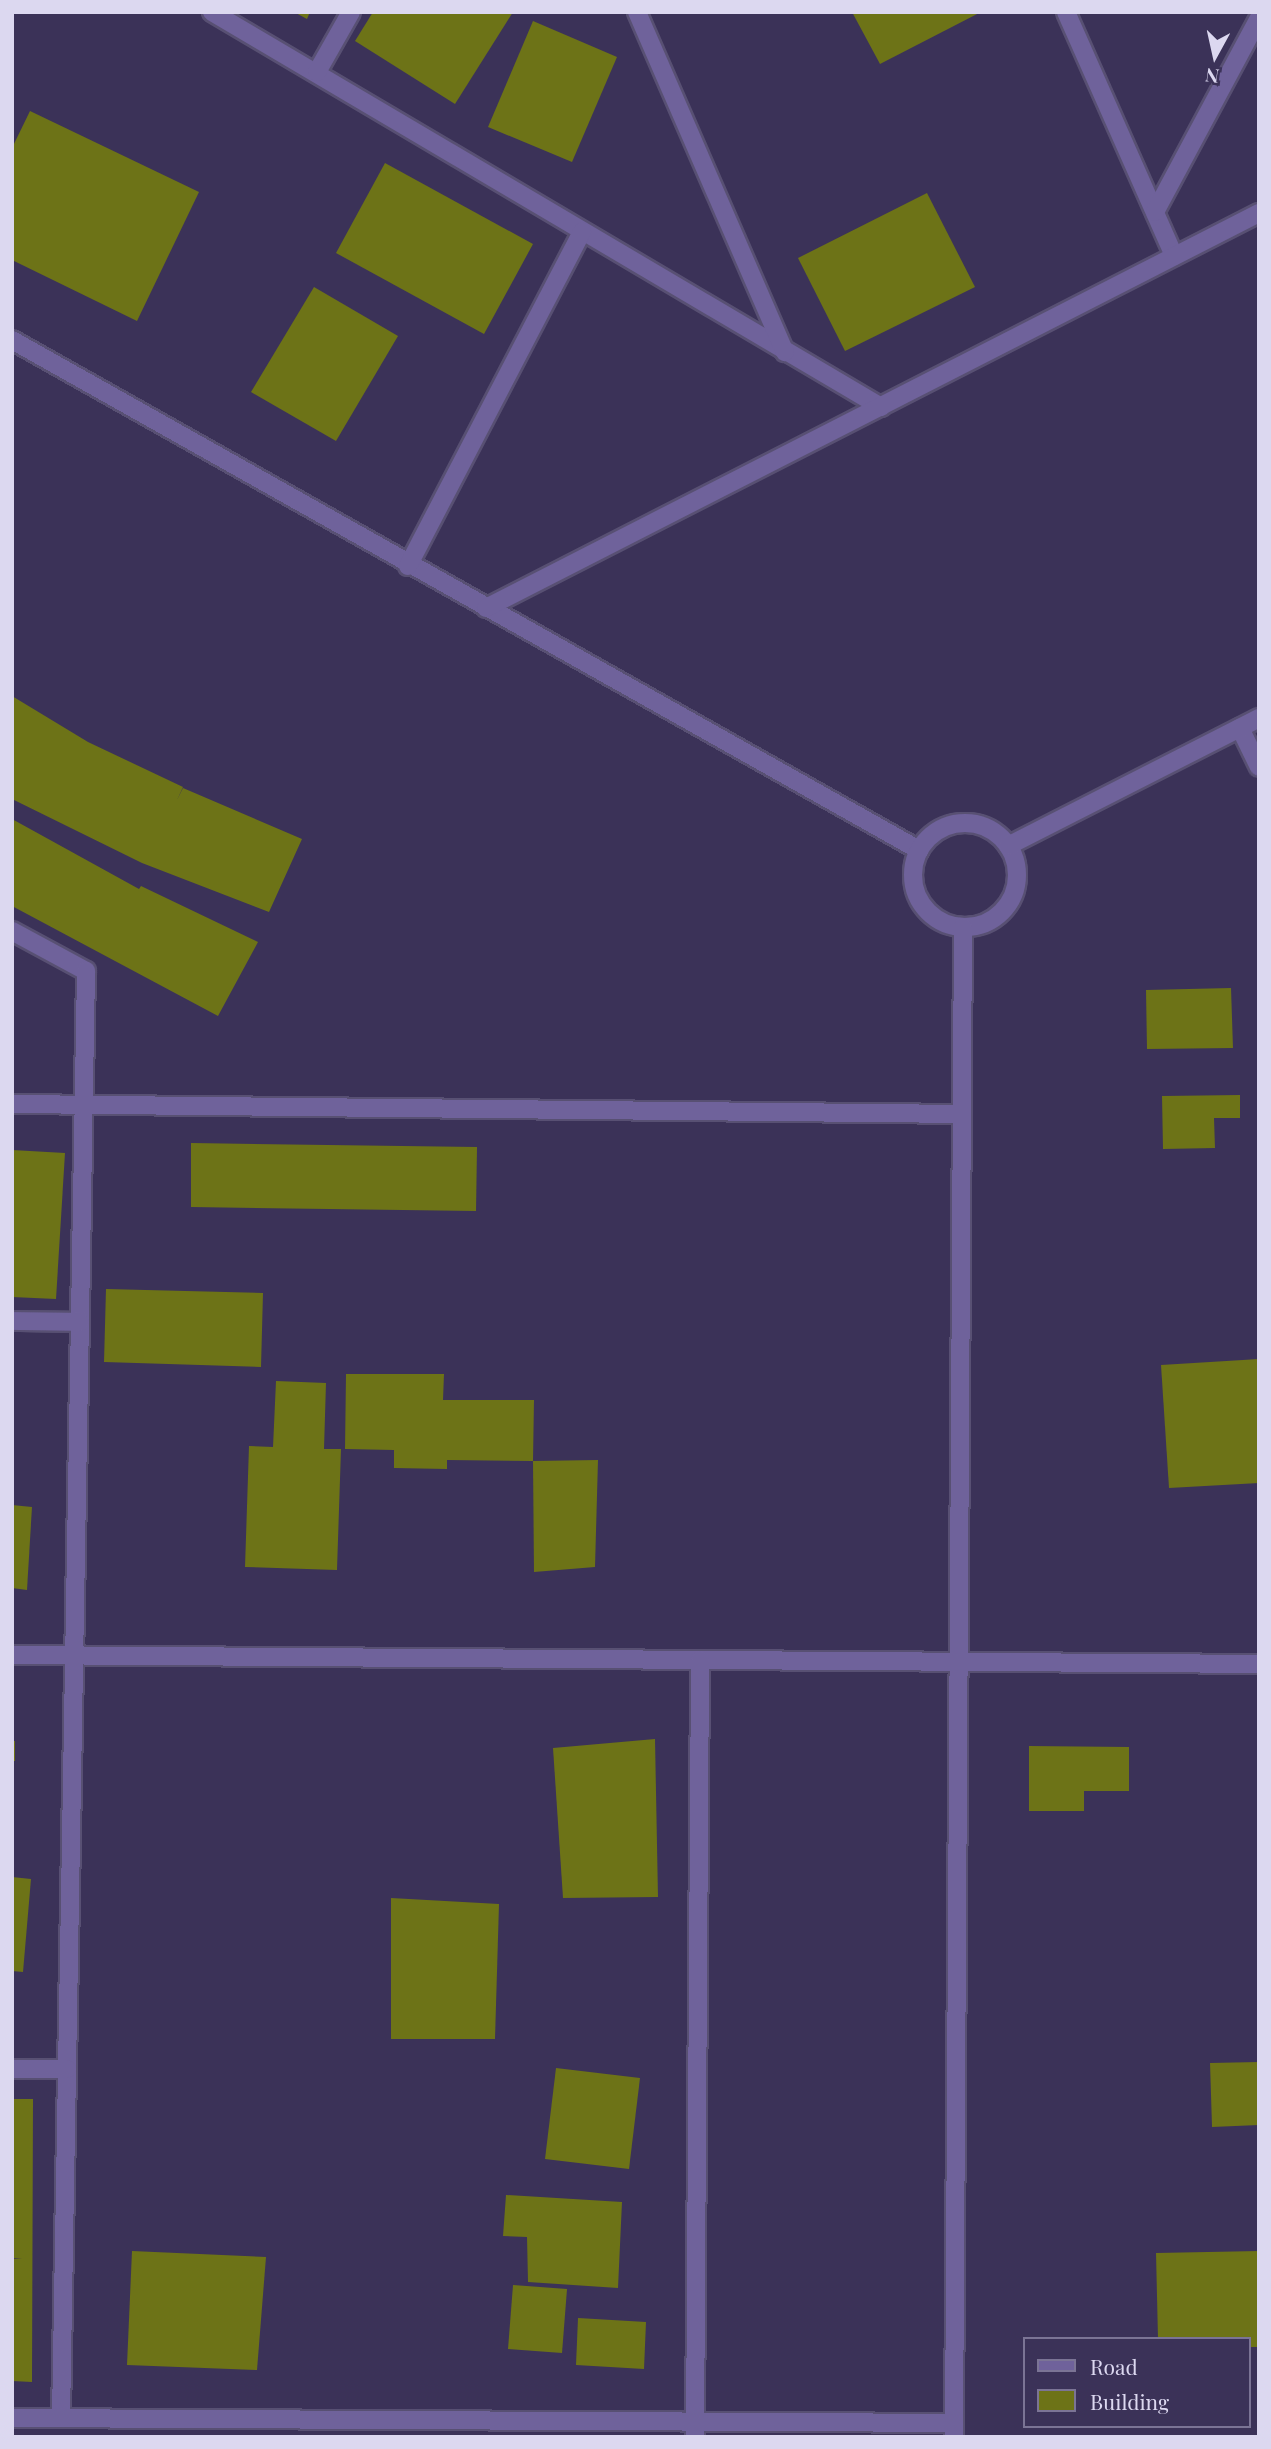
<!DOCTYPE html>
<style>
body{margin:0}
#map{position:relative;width:1271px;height:2449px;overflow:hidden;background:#3b3258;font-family:"Playfair Display",serif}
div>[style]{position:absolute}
.building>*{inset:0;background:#6d7317}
.roads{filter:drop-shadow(2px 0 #585073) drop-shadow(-2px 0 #585073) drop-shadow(0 2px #585073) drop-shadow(0 -2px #585073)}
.minor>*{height:18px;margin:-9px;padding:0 9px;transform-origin:9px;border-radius:9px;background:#6f629b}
.minor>.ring{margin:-9px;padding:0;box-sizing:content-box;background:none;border:18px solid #6f629b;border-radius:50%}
span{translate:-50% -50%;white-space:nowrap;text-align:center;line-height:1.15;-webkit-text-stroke:7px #3b3258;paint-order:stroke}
.frame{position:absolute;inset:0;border:14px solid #dcd8f0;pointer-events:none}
.legend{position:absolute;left:1023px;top:2337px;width:228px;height:91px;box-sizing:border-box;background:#3b3258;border:2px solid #7b7495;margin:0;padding:9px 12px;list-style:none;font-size:21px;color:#dcd8f0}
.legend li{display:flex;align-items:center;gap:14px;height:35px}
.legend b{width:35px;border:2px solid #7b7495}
.north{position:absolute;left:1180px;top:21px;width:70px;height:70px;-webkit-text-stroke:5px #3b3258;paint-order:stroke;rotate:188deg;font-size:19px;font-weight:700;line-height:28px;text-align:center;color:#dcd8f0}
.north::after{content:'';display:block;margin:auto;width:24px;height:32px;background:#dcd8f0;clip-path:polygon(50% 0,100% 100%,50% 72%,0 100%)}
</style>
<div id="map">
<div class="building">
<div style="clip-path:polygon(294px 12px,310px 12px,307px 19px)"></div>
<div style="clip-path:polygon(373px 12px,513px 12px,455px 104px,355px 41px)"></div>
<div style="clip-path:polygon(852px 12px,981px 12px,880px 64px)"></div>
<div style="clip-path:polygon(533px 21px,617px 57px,572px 162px,488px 127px)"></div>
<div style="clip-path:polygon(30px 111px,199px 192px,137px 321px,12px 260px,12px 148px)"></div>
<div style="clip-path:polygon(385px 163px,533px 244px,484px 334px,336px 253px)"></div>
<div style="clip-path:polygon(927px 193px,975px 287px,845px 351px,798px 258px)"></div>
<div style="clip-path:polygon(314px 287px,398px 336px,336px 441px,251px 392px)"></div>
<div style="clip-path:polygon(12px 696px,88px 742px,183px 787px,177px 800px,183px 788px,302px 839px,269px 912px,142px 863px,12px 799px)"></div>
<div style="clip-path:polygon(12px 819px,139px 889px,141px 886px,258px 942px,218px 1016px,12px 906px)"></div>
<div style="clip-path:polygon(1231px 988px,1233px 1048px,1147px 1049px,1146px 990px)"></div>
<div style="clip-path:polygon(1240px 1095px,1240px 1118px,1214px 1118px,1215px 1148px,1163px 1149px,1162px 1096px)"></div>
<div style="clip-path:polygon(191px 1143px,477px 1147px,476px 1211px,191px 1207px)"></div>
<div style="clip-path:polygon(12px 1150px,65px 1153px,56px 1299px,12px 1297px)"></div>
<div style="clip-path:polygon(106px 1289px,263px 1293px,261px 1367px,104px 1362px)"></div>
<div style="clip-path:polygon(1259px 1359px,1259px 1483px,1169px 1488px,1161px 1365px)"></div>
<div style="clip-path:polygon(346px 1374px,444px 1374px,443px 1400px,534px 1400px,533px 1461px,447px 1460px,447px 1469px,394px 1468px,394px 1450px,345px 1449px)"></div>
<div style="clip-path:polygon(276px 1381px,326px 1383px,324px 1449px,341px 1449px,337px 1570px,245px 1567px,249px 1446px,273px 1447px)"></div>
<div style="clip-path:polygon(598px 1460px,595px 1567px,534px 1572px,533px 1461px)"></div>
<div style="clip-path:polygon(12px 1505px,32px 1507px,27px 1590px,12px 1588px)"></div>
<div style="clip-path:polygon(655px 1739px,658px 1897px,563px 1898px,553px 1748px)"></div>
<div style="clip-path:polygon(12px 1741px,15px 1741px,15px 1761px,12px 1761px)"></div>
<div style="clip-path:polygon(1029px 1746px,1129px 1747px,1129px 1791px,1084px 1791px,1084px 1811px,1029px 1811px)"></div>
<div style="clip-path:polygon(12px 1877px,31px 1879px,23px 1972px,12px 1971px)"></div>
<div style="clip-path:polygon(391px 1898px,499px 1904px,495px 2039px,391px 2039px)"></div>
<div style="clip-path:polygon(1259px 2062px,1259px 2125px,1212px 2127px,1210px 2063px)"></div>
<div style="clip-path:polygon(556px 2068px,640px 2078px,629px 2169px,545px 2159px)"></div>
<div style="clip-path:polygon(12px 2099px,33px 2099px,32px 2382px,12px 2381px,12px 2259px,22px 2259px,12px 2258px)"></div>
<div style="clip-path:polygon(506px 2195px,622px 2202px,618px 2288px,528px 2282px,527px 2237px,503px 2236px)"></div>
<div style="clip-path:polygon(132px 2251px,266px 2257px,257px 2370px,127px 2365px)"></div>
<div style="clip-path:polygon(1259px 2251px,1259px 2347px,1248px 2347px,1248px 2339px,1158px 2339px,1156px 2253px)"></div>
<div style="clip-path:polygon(513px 2285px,567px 2289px,562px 2353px,508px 2349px)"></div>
<div style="clip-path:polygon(578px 2318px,646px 2322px,644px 2369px,576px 2365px)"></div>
</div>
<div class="roads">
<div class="minor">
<div style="left:212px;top:12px;width:777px;rotate:30.56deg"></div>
<div style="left:637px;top:12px;width:371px;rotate:66.5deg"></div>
<div style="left:1066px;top:12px;width:267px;rotate:66.1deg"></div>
<div style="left:317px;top:72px;width:69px;rotate:-60.5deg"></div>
<div style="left:1155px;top:212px;width:220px;rotate:-61.8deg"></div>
<div style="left:12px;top:340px;width:1041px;rotate:29.35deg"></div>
<div style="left:408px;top:566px;width:377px;rotate:-62.5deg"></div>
<div style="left:486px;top:608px;width:868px;rotate:-27.07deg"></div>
<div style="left:1240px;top:728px;width:43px;rotate:64deg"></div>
<div class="ring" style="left:913px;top:823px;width:86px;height:86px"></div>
<div style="left:1008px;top:846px;width:282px;rotate:-27deg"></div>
<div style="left:12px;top:931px;width:84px;rotate:28.4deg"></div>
<div style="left:86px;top:971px;width:1447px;rotate:90.99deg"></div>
<div style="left:12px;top:1104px;width:949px;rotate:0.6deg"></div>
<div style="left:12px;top:1321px;width:68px;rotate:0.8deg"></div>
<div style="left:12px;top:1655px;width:1247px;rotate:0.41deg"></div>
<div style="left:12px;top:2069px;width:55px"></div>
<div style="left:12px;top:2418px;width:942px;rotate:0.3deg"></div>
<div style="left:695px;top:2437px;width:777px;rotate:-89.63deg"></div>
<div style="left:954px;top:2437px;width:1510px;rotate:-89.66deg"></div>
</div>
</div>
<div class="frame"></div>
<ul class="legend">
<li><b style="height:9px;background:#6f629b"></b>Road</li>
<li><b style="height:19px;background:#6d7317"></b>Building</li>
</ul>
<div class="north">N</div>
</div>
